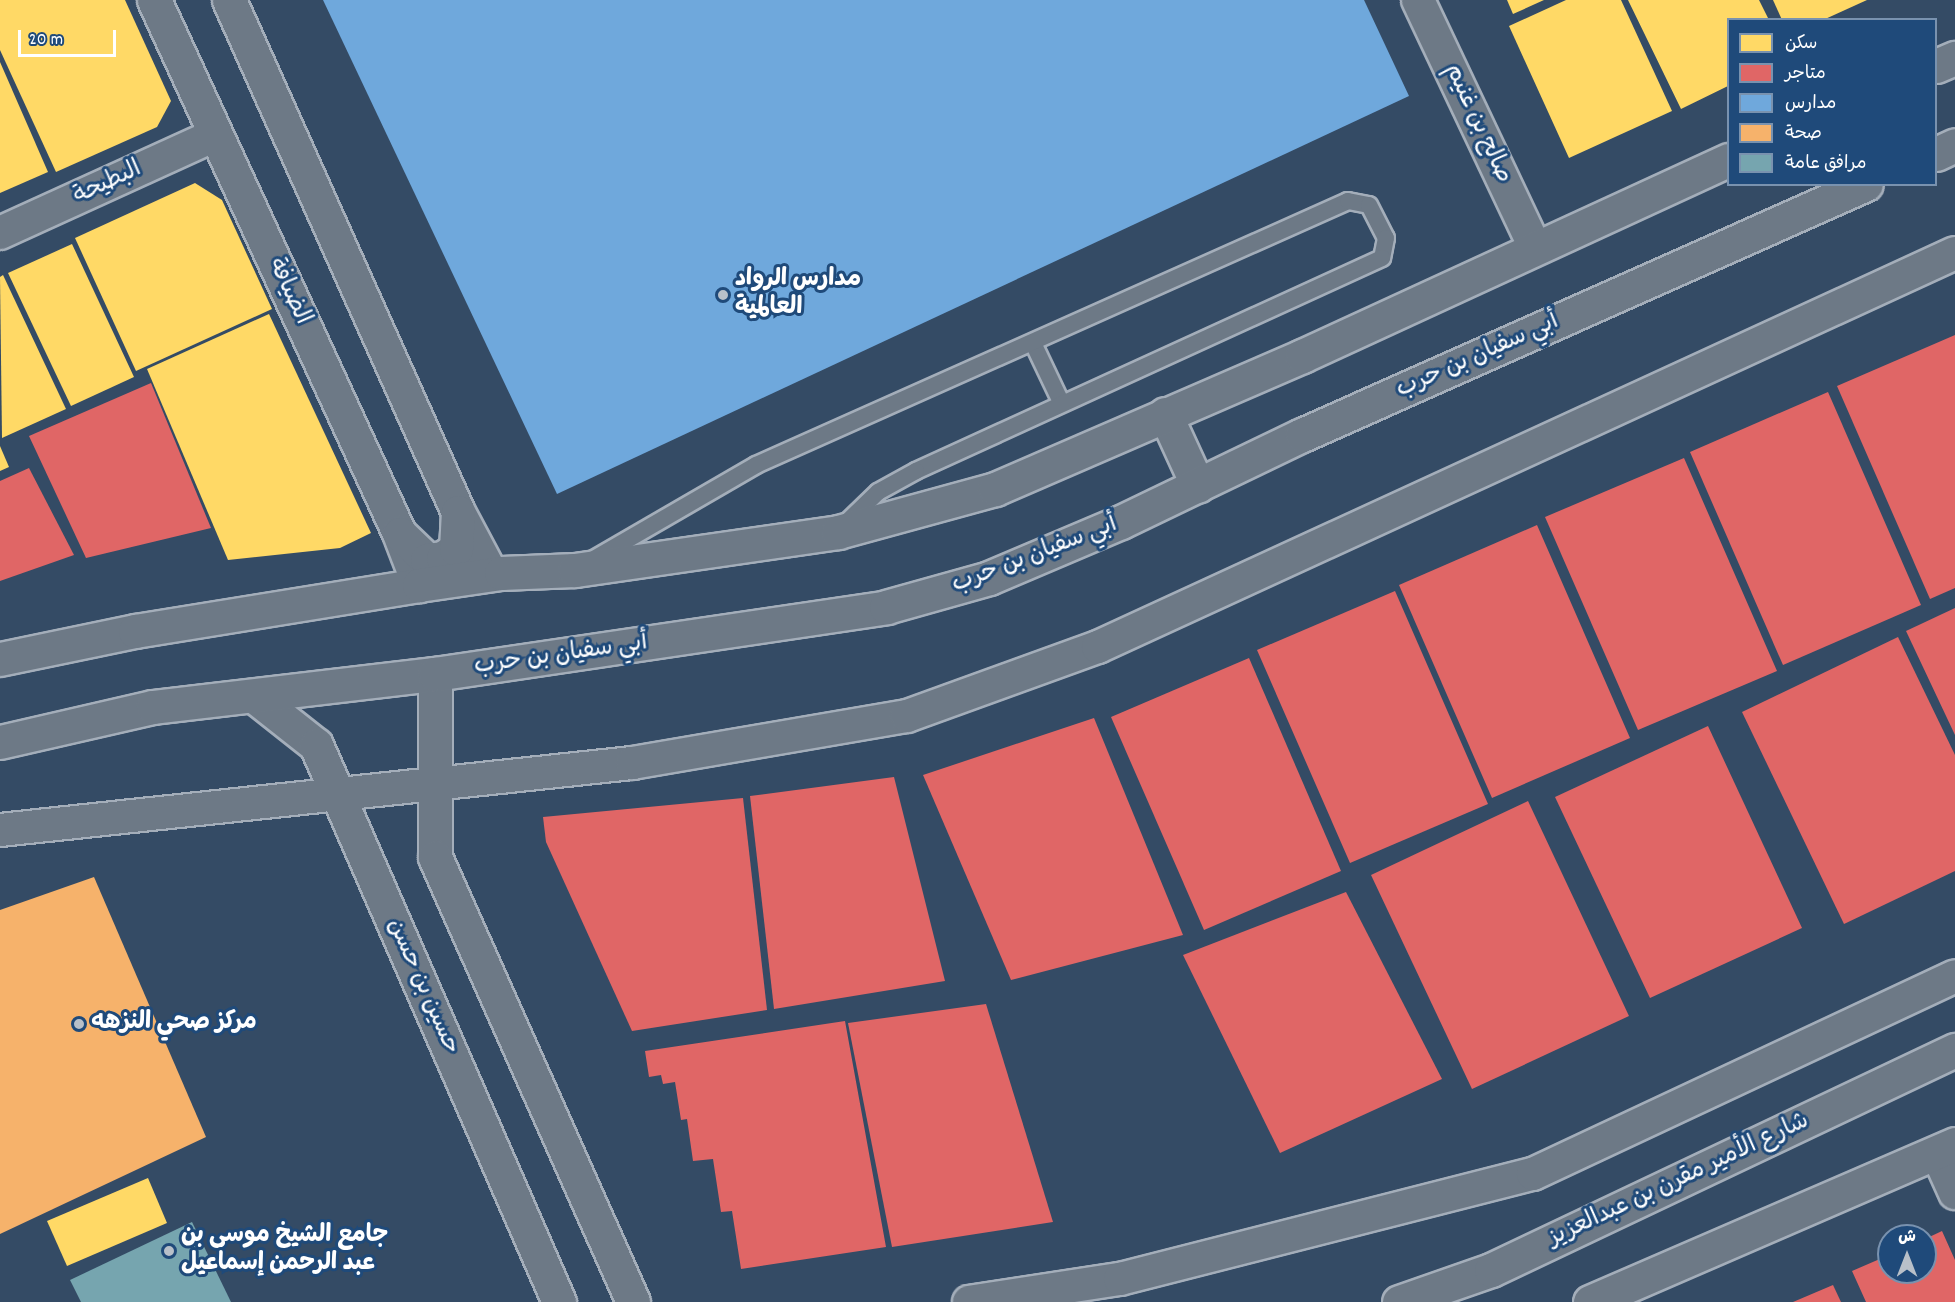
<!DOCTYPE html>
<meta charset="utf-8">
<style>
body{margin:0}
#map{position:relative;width:1955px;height:1302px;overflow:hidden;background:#344b65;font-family:Dekko,"Playpen Sans Arabic",sans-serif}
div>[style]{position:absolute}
.homes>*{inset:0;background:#ffd966}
.shops>*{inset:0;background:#e06666}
.schools>*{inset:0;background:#6fa8dc}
.health>*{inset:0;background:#f6b26b}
.public>*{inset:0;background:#76a5af}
.roads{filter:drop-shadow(2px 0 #a4aeba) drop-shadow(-2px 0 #a4aeba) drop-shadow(0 2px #a4aeba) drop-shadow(0 -2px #a4aeba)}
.lane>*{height:16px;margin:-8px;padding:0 8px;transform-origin:8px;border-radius:8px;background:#6d7986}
.street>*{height:32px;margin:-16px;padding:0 16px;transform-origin:16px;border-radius:16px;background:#6d7986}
.secondary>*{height:33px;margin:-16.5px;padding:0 16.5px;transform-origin:16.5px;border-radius:16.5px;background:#6d7986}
.dots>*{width:16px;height:16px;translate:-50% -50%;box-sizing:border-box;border:3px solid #1f4a7a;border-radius:50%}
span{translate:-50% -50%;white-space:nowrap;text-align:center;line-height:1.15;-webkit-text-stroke:6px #1f4a7a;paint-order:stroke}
.street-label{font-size:24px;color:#fff}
.poi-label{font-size:24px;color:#fff;font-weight:700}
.left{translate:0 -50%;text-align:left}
.legend{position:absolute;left:1727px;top:18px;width:210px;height:168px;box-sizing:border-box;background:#1f4a7a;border:2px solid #7992af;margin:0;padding:8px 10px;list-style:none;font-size:18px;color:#fff}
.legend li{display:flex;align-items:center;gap:12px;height:30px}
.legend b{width:30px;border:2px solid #7992af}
.north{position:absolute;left:1877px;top:1224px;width:60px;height:60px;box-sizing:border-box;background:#1f4a7a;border:2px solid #7992af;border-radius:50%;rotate:0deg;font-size:16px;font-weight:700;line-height:24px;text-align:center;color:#fff}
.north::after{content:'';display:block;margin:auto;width:21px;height:27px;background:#b8c0c9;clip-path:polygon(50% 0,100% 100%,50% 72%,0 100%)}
.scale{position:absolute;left:18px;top:30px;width:98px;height:27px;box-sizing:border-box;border:3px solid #fff;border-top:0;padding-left:8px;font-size:18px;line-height:21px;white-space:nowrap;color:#fff;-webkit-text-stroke:4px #1f4a7a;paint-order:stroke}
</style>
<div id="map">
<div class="homes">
<div style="clip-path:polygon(0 0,125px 0,171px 101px,157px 127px,56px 172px,0 50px)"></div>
<div style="clip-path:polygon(1507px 0,1544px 0,1513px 14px)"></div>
<div style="clip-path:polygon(1566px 0,1621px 0,1672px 111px,1569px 158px,1509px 26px)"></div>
<div style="clip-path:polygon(1628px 0,1759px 0,1769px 20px,1728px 20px,1728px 86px,1681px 109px)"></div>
<div style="clip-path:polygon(1773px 0,1867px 0,1823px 20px,1782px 20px)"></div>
<div style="clip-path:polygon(0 62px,48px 172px,0 193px)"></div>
<div style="clip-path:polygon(195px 183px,222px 200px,272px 309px,136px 371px,75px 238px)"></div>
<div style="clip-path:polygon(72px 244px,134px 377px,71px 406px,8px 273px)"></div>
<div style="clip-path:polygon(3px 275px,66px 409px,2px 438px,0 277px)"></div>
<div style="clip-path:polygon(269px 314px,371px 533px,340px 548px,228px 560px,147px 369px)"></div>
<div style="clip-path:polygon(0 446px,9px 467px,0 471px)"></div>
<div style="clip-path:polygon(148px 1178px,167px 1223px,67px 1266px,47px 1221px)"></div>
</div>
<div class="shops">
<div style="clip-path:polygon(1955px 335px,1955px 588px,1930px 599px,1837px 386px)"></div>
<div style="clip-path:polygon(151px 383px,211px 528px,86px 558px,29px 436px)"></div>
<div style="clip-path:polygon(1828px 392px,1921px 605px,1783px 665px,1690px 452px)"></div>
<div style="clip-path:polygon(1684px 458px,1777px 671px,1638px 730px,1545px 517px)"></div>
<div style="clip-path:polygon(29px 468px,74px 555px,0 581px,0 481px)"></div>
<div style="clip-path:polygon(1537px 525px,1630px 738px,1492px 798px,1399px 585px)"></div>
<div style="clip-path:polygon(1395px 591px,1488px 804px,1350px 863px,1257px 650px)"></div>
<div style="clip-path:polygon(1955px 608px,1955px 735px,1906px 631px)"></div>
<div style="clip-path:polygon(1898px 637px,1955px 755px,1955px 871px,1844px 924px,1742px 712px)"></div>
<div style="clip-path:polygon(1249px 658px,1341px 871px,1204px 930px,1111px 717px)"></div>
<div style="clip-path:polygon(1094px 718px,1183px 935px,1011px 980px,923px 775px)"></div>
<div style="clip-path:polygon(1708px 726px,1802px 928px,1650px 998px,1555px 797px)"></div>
<div style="clip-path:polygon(894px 777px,945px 981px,774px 1009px,750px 796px)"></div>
<div style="clip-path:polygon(743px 798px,767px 1010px,632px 1031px,546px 842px,543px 817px)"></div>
<div style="clip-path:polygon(1528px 801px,1629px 1016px,1472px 1089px,1371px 875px)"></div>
<div style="clip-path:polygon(1346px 892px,1442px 1079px,1280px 1153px,1183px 955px)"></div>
<div style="clip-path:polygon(986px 1004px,1053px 1222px,892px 1247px,848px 1023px)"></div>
<div style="clip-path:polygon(845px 1021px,886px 1247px,741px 1269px,732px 1211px,721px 1212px,713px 1159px,693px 1161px,687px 1119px,681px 1120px,675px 1082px,663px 1084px,661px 1075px,649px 1077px,645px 1051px)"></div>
<div style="clip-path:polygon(1942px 1231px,1955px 1260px,1955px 1302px,1866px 1302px,1852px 1271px,1889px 1255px,1889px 1272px,1925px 1272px,1925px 1239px)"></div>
<div style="clip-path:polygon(1833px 1285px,1841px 1302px,1793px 1302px)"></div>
</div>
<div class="schools">
<div style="clip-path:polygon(323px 0,1364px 0,1409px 96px,557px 494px)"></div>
</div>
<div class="health">
<div style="clip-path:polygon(94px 877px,206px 1137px,0 1234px,0 910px)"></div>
</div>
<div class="public">
<div style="clip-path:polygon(192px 1222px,231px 1302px,81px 1302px,70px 1280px)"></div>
</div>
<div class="roads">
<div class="lane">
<div style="left:1033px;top:343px;width:65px;rotate:64.6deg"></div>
<div style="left:594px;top:559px;width:187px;rotate:-30.1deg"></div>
<div style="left:756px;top:465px;width:648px;rotate:-24.03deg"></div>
<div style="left:1348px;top:201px;width:21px;rotate:11deg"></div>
<div style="left:1369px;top:205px;width:37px;rotate:63deg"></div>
<div style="left:1386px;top:238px;width:20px;rotate:101deg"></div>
<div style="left:1382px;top:258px;width:512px;rotate:155.44deg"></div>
<div style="left:916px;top:471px;width:43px;rotate:151.1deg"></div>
<div style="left:878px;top:492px;width:45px;rotate:135.9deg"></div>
</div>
<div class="street">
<div style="left:1418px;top:0;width:274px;rotate:64.7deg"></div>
<div style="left:0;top:233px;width:236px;rotate:-24.5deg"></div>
<div style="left:0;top:830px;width:636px;rotate:-6.05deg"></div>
<div style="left:632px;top:763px;width:279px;rotate:-9.7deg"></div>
<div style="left:907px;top:716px;width:203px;rotate:-19.9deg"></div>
<div style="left:1098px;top:647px;width:943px;rotate:-24.69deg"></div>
<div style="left:1937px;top:1153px;width:44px;rotate:65.8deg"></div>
<div style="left:969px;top:1302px;width:153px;rotate:-8.7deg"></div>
<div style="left:1120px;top:1279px;width:426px;rotate:-14.3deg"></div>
<div style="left:1533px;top:1174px;width:466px;rotate:-25.1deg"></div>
</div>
<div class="secondary">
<div style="left:154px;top:0;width:587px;rotate:65.31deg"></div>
<div style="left:399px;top:533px;width:56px;rotate:69deg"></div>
<div style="left:229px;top:0;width:561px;rotate:65.9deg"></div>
<div style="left:458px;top:512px;width:70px;rotate:62deg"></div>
<div style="left:1936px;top:66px;width:21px;rotate:-23deg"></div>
<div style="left:1936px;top:154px;width:21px;rotate:-25deg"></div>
<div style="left:1165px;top:414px;width:79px;rotate:65.4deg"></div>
<div style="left:400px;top:534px;width:37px;rotate:44deg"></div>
<div style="left:427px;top:560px;width:16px;rotate:-7deg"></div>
<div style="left:443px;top:558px;width:16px;rotate:-35deg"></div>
<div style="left:456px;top:549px;width:37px;rotate:-87deg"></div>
<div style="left:0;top:659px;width:138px;rotate:-11.7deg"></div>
<div style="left:135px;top:631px;width:288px;rotate:-9.2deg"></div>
<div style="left:419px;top:585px;width:83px;rotate:-8.3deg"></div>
<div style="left:501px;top:573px;width:74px;rotate:-2.3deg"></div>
<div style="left:575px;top:570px;width:266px;rotate:-8.2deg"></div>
<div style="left:838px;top:532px;width:163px;rotate:-15.3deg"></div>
<div style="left:995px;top:489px;width:335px;rotate:-23.4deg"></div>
<div style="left:1302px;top:356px;width:469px;rotate:-24.7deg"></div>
<div style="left:435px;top:674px;width:183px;rotate:90deg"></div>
<div style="left:435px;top:857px;width:487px;rotate:66deg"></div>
<div style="left:254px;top:696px;width:79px;rotate:38.3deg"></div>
<div style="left:316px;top:745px;width:608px;rotate:66.43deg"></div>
<div style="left:0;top:742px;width:157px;rotate:-12.9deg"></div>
<div style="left:153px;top:707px;width:284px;rotate:-6.7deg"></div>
<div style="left:435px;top:674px;width:456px;rotate:-8.4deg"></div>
<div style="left:886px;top:607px;width:107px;rotate:-15.7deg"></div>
<div style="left:989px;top:578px;width:143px;rotate:-23deg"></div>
<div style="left:1121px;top:522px;width:201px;rotate:-25.7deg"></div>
<div style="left:1302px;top:435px;width:617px;rotate:-23.99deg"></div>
<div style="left:1399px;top:1302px;width:97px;rotate:-19.2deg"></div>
<div style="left:1491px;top:1270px;width:514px;rotate:-25.37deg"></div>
<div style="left:1590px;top:1302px;width:398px;rotate:-23.4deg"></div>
</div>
</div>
<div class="dots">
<div style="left:723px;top:295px;background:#b8c0c9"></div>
<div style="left:79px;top:1024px;background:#b8c0c9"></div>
<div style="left:169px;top:1251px;background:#b8c0c9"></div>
</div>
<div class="street-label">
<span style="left:1477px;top:124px;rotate:65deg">صالح بن غنيم</span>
<span style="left:108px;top:184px;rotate:-25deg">البطيحة</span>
<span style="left:288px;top:292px;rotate:65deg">الضيافة</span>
<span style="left:1478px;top:357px;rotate:-24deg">أبي سفيان بن حرب</span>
<span style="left:1035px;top:556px;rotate:-21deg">أبي سفيان بن حرب</span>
<span style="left:561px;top:656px;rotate:-8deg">أبي سفيان بن حرب</span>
<span style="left:422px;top:987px;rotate:66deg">حسين بن حسن</span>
<span style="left:1679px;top:1181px;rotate:-25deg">شارع الأمير مقرن بن عبدالعزيز</span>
</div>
<div class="poi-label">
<span class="left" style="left:735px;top:295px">مدارس الرواد<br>العالمية</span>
<span class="left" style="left:91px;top:1024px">مركز صحي النزهه</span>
<span class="left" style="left:181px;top:1251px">جامع الشيخ موسى بن<br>عبد الرحمن إسماعيل</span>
</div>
<ul class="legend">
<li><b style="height:16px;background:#ffd966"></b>سكن</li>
<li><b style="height:16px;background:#e06666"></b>متاجر</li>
<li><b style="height:16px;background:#6fa8dc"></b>مدارس</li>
<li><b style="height:16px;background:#f6b26b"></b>صحة</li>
<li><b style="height:16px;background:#76a5af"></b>مرافق عامة</li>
</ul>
<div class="north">ش</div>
<div class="scale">20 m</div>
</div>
